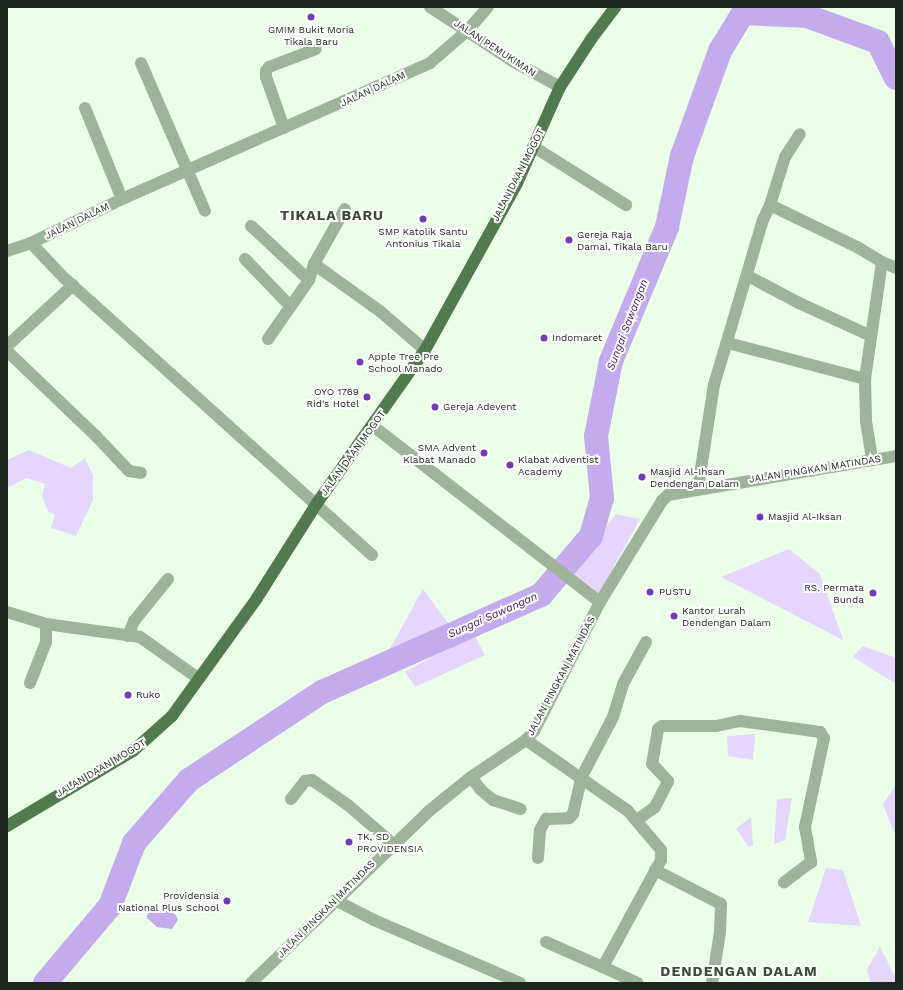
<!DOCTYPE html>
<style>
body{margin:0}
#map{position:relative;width:903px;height:990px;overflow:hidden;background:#eafee8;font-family:"Work Sans",sans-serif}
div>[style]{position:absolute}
.green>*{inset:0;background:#e4d6fe}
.water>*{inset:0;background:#c3abee}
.river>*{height:24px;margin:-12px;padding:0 12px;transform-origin:12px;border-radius:12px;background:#c3abee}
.minor>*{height:12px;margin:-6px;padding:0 6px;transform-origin:6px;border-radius:6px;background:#9db49b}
.major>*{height:12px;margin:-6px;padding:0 6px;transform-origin:6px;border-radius:6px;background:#517b4f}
.dots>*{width:11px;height:11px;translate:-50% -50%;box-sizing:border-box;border:2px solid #fff;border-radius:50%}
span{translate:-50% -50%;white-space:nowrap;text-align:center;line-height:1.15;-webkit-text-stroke:4px #fff;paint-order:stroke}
.poi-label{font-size:10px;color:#1d241d}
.left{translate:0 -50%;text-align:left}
.right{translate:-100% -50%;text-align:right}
.street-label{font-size:10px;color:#1d241d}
.water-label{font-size:11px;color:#391461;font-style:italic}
.district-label{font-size:14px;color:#3a4b3a;font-weight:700;letter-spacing:1px}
.frame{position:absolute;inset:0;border:8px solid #1d241d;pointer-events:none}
</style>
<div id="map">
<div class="green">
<div style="clip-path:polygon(29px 450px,71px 468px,85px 458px,93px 476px,93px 500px,76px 536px,51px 528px,55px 515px,48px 511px,42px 496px,45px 484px,26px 478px,7px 488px,7px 460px)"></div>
<div style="clip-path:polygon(616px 514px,640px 519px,599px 594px,570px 571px)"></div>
<div style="clip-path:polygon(789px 549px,820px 574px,843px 640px,721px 577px)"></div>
<div style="clip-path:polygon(423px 589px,450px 626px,387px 654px)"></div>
<div style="clip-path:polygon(474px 634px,485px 655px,415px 687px,405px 672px)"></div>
<div style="clip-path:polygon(863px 646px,896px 658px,896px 684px,853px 657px)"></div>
<div style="clip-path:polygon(755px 734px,753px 760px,728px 756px,727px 736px)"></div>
<div style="clip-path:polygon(896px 785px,896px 837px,883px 804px)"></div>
<div style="clip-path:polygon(792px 798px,785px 840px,774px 844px,777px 799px)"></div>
<div style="clip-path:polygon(751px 817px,753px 845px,749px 847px,736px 829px)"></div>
<div style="clip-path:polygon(826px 868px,843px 870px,861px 926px,808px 922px)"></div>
<div style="clip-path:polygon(880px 946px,896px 979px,896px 983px,871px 983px,867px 970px)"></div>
</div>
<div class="water">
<div style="clip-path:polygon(159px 907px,175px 914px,178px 920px,172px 929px,157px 927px,147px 918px,148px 910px)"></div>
</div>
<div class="river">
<div style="left:45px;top:983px;width:101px;rotate:-49.8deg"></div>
<div style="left:110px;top:906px;width:67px;rotate:-69.1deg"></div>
<div style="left:134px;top:843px;width:84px;rotate:-48.9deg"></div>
<div style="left:189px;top:780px;width:159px;rotate:-33.5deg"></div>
<div style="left:322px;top:692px;width:240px;rotate:-23.9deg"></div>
<div style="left:541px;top:595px;width:77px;rotate:-49.7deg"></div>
<div style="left:591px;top:536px;width:40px;rotate:-74deg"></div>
<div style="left:602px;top:498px;width:62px;rotate:-95.5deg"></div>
<div style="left:596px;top:436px;width:76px;rotate:-78.7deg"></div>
<div style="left:611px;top:361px;width:145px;rotate:-67.3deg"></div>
<div style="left:667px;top:227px;width:73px;rotate:-78.1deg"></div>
<div style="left:682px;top:156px;width:112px;rotate:-70.1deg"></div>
<div style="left:720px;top:51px;width:44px;rotate:-58.8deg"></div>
<div style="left:743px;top:13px;width:64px;rotate:2.7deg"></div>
<div style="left:807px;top:16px;width:76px;rotate:20.1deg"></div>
<div style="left:878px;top:42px;width:40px;rotate:63.4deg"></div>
</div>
<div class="minor">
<div style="left:430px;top:7px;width:100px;rotate:33.2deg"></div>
<div style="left:514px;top:62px;width:52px;rotate:28.5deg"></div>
<div style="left:141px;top:63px;width:161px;rotate:66.6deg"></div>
<div style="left:85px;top:108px;width:98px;rotate:67.9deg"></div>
<div style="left:284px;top:128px;width:54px;rotate:-109.4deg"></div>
<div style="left:266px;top:77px;width:6px;rotate:-90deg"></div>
<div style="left:266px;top:71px;width:5px;rotate:-53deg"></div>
<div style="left:269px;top:67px;width:50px;rotate:-21deg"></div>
<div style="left:534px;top:147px;width:109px;rotate:32.2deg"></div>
<div style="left:770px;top:205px;width:50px;rotate:-72.6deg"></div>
<div style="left:785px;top:157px;width:27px;rotate:-57deg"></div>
<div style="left:251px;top:226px;width:79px;rotate:43deg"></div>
<div style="left:7px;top:251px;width:25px;rotate:-18deg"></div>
<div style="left:245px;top:259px;width:66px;rotate:46.2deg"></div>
<div style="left:882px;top:262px;width:15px;rotate:23deg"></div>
<div style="left:314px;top:264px;width:82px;rotate:35.6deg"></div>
<div style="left:381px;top:312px;width:58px;rotate:40.8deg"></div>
<div style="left:748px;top:276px;width:58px;rotate:27.9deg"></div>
<div style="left:799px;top:303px;width:79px;rotate:24.6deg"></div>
<div style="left:268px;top:339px;width:72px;rotate:-55.2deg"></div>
<div style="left:309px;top:280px;width:17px;rotate:-73deg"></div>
<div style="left:314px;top:264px;width:63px;rotate:-60.6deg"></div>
<div style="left:728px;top:343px;width:142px;rotate:14.7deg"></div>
<div style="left:7px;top:346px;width:90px;rotate:-42.7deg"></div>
<div style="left:7px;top:351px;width:123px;rotate:43.7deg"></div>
<div style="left:96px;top:436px;width:48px;rotate:46.7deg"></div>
<div style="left:129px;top:471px;width:12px;rotate:9deg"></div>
<div style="left:373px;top:426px;width:287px;rotate:37.8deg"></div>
<div style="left:698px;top:488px;width:104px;rotate:-81.2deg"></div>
<div style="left:714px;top:385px;width:172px;rotate:-73.5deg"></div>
<div style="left:763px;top:220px;width:17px;rotate:-65deg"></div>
<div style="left:770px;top:205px;width:97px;rotate:25.8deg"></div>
<div style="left:857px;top:247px;width:29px;rotate:31deg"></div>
<div style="left:882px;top:262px;width:118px;rotate:98.3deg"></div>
<div style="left:865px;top:379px;width:42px;rotate:88.6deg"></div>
<div style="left:866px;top:421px;width:38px;rotate:81deg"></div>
<div style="left:372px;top:555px;width:413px;rotate:-138deg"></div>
<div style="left:65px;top:279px;width:50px;rotate:-133.4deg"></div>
<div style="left:31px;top:243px;width:101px;rotate:-25.8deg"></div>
<div style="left:122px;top:199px;width:337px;rotate:-23.8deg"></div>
<div style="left:430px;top:63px;width:50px;rotate:-41deg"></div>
<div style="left:468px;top:30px;width:30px;rotate:-49deg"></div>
<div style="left:7px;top:612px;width:41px;rotate:17.1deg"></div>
<div style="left:46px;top:624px;width:95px;rotate:7.9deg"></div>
<div style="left:140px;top:637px;width:72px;rotate:35.4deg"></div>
<div style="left:128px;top:636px;width:16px;rotate:-68deg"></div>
<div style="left:134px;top:621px;width:54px;rotate:-51deg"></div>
<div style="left:30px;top:683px;width:44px;rotate:-68.7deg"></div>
<div style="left:46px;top:642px;width:18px;rotate:-90deg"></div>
<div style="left:526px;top:740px;width:124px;rotate:34.8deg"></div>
<div style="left:628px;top:811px;width:51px;rotate:49.8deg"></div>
<div style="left:661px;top:850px;width:10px;rotate:90deg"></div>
<div style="left:661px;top:860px;width:122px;rotate:118.5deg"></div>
<div style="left:603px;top:967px;width:38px;rotate:25deg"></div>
<div style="left:471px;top:777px;width:16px;rotate:52deg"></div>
<div style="left:481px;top:790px;width:16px;rotate:40deg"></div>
<div style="left:493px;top:800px;width:29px;rotate:18deg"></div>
<div style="left:291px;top:799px;width:23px;rotate:-52deg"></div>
<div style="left:305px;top:781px;width:7px;rotate:-8deg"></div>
<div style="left:312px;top:780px;width:44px;rotate:34.8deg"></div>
<div style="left:348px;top:805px;width:60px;rotate:40.9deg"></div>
<div style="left:637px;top:820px;width:22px;rotate:-36deg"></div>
<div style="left:655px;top:807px;width:29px;rotate:-63deg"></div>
<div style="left:668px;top:781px;width:23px;rotate:-133deg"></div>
<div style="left:652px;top:764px;width:36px;rotate:-80deg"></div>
<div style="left:658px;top:729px;width:5px;rotate:-37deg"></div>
<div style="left:662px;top:726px;width:54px"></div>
<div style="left:716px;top:726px;width:25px;rotate:-12deg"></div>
<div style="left:740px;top:721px;width:81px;rotate:7.8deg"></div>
<div style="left:820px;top:732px;width:7px;rotate:56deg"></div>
<div style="left:824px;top:738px;width:91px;rotate:102.1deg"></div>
<div style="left:805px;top:827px;width:36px;rotate:80deg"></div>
<div style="left:811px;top:862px;width:34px;rotate:143deg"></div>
<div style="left:538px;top:858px;width:28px;rotate:-86deg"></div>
<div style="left:540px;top:830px;width:13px;rotate:-61deg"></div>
<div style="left:546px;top:819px;width:23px;rotate:-2deg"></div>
<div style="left:569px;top:818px;width:6px;rotate:-45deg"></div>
<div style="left:573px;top:814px;width:37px;rotate:-77deg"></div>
<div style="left:581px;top:778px;width:69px;rotate:-62.3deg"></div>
<div style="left:613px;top:717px;width:34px;rotate:-73deg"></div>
<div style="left:623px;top:684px;width:48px;rotate:-61.3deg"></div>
<div style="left:655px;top:870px;width:74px;rotate:27.3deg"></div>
<div style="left:721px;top:904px;width:28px;rotate:92deg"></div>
<div style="left:720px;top:932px;width:52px;rotate:98.9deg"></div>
<div style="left:335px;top:900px;width:44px;rotate:27.1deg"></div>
<div style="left:374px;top:920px;width:159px;rotate:23.3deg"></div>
<div style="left:546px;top:942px;width:62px;rotate:23.7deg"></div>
<div style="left:251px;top:983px;width:248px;rotate:-44deg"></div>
<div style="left:429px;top:811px;width:54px;rotate:-39deg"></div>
<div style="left:471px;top:777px;width:66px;rotate:-33.9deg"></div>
<div style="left:526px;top:740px;width:12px;rotate:-48deg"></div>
<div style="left:534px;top:731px;width:145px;rotate:-62.9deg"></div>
<div style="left:600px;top:602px;width:119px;rotate:-58.5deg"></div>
<div style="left:662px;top:501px;width:8px;rotate:-45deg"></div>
<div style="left:668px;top:495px;width:231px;rotate:-9.7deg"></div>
</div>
<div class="major">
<div style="left:7px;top:826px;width:147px;rotate:-30.8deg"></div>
<div style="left:133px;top:751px;width:52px;rotate:-41.9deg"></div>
<div style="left:172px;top:716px;width:145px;rotate:-54.2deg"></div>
<div style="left:257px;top:598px;width:112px;rotate:-57.7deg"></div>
<div style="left:317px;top:503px;width:187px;rotate:-54.8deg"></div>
<div style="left:425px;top:350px;width:191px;rotate:-61.1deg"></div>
<div style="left:517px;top:183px;width:105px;rotate:-65.9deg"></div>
<div style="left:560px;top:87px;width:59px;rotate:-56.9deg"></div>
<div style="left:592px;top:38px;width:39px;rotate:-53deg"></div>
</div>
<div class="dots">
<div style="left:311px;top:17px;background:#713bb2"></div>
<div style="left:423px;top:219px;background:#713bb2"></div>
<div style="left:569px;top:240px;background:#713bb2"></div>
<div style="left:544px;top:338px;background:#713bb2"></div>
<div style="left:360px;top:362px;background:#713bb2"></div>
<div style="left:367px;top:397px;background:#713bb2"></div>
<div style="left:435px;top:407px;background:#713bb2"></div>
<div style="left:484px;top:453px;background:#713bb2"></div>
<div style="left:510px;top:465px;background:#713bb2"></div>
<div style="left:642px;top:477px;background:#713bb2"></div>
<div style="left:760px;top:517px;background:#713bb2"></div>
<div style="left:650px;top:592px;background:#713bb2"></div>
<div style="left:873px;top:593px;background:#713bb2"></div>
<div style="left:674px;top:616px;background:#713bb2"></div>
<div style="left:128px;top:695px;background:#713bb2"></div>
<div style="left:349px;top:842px;background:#713bb2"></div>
<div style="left:227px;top:901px;background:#713bb2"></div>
</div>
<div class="poi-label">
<span style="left:311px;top:35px">GMIM Bukit Moria<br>Tikala Baru</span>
<span style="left:423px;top:237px">SMP Katolik Santu<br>Antonius Tikala</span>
<span class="left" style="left:577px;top:240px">Gereja Raja<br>Damai, Tikala Baru</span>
<span class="left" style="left:552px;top:338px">Indomaret</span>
<span class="left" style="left:368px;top:362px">Apple Tree Pre<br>School Manado</span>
<span class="right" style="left:359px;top:397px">OYO 1769<br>Rid's Hotel</span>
<span class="left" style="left:443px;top:407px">Gereja Adevent</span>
<span class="right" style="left:476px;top:453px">SMA Advent<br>Klabat Manado</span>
<span class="left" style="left:518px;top:465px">Klabat Adventist<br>Academy</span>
<span class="left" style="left:650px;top:477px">Masjid Al-Ihsan<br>Dendengan Dalam</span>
<span class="left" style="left:768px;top:517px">Masjid Al-Iksan</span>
<span class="right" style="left:864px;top:593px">RS. Permata<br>Bunda</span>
<span class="left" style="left:659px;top:592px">PUSTU</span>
<span class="left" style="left:682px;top:616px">Kantor Lurah<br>Dendengan Dalam</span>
<span class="left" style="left:136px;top:695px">Ruko</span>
<span class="left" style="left:357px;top:842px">TK, SD<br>PROVIDENSIA</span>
<span class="right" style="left:219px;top:901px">Providensia<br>National Plus School</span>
</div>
<div class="street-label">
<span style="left:495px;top:48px;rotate:33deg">JALAN PEMUKIMAN</span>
<span style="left:373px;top:89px;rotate:-25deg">JALAN DALAM</span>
<span style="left:518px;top:175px;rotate:-63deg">JALAN DAAN MOGOT</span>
<span style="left:77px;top:221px;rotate:-26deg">JALAN DALAM</span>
<span style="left:353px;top:453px;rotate:-54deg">JALAN DAAN MOGOT</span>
<span style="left:815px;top:469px;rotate:-9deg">JALAN PINGKAN MATINDAS</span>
<span style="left:561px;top:676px;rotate:-62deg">JALAN PINGKAN MATINDAS</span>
<span style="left:101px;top:768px;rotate:-31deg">JALAN DAAN MOGOT</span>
<span style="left:326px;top:909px;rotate:-45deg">JALAN PINGKAN MATINDAS</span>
</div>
<div class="water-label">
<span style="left:628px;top:325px;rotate:-69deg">Sungai Sawangan</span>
<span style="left:493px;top:616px;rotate:-24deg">Sungai Sawangan</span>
</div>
<div class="district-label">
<span style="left:332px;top:215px">TIKALA BARU</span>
<span style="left:739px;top:971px">DENDENGAN DALAM</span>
</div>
<div class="frame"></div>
</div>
